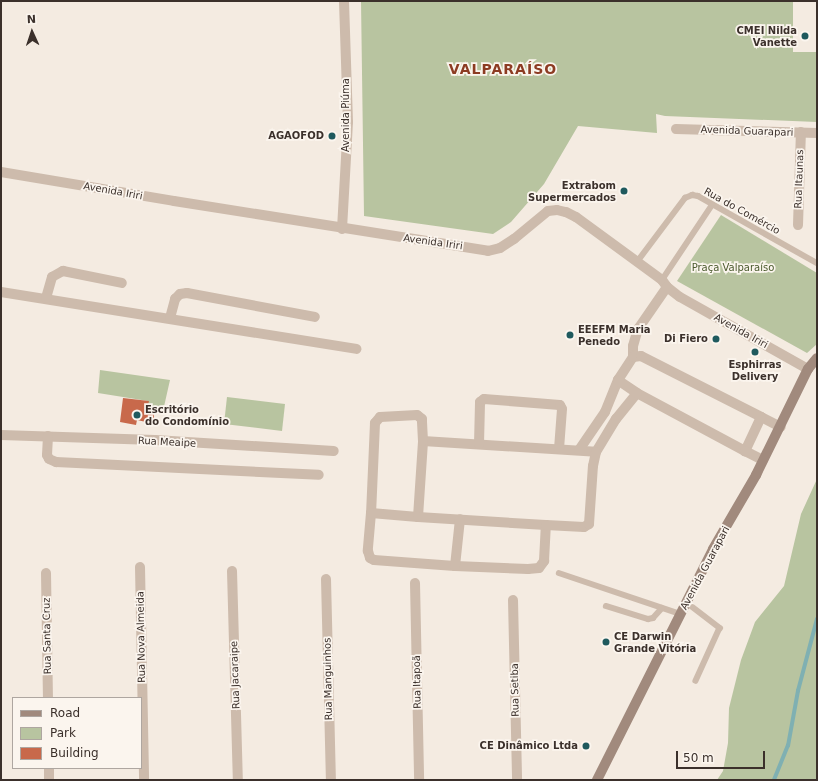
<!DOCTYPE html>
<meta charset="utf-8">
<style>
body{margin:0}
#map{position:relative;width:818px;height:781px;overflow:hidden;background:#f4ebe1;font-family:"DejaVu Sans",sans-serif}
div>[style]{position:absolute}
.green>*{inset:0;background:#b8c4a0}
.stream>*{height:3.5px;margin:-1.75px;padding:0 1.75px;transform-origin:1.75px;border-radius:1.75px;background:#7fb0b2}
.building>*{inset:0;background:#c8694b}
.lane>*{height:5.5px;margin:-2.75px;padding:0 2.75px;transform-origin:2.75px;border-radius:2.75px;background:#cdbbac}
.street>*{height:10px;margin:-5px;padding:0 5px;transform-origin:5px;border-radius:5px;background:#cdbbac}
.secondary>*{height:10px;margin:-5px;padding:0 5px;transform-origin:5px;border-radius:5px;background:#a18a7d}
.dots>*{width:11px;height:11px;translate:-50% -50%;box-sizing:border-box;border:2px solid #fbf5ee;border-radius:50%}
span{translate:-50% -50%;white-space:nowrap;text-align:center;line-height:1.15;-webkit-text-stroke:3.5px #fbf5ee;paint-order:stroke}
.poi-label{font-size:10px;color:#3b302b;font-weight:700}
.right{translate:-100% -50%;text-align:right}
.left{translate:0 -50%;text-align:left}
.street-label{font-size:10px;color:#3b302b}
.park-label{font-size:10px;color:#4a5a2e}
.district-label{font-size:14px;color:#8c3b22;font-weight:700;letter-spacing:1px}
.frame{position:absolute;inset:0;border:2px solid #3b302b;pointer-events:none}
.legend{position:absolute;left:12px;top:697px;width:130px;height:72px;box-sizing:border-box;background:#fbf5ee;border:1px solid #aea6a0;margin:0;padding:5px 7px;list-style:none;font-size:12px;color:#3b302b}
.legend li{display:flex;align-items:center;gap:8px;height:20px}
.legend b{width:20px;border:1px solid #aea6a0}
.north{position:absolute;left:12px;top:12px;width:40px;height:40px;-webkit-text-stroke:3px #fbf5ee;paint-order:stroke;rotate:357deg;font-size:11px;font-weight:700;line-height:16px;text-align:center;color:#3b302b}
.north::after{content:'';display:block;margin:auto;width:14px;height:18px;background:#3b302b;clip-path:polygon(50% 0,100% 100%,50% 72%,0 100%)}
.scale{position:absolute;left:676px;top:751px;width:89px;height:18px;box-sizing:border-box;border:2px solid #3b302b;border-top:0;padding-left:5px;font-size:12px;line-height:14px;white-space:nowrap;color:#3b302b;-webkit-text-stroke:3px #fbf5ee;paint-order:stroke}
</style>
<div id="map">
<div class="green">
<div style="clip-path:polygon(361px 1px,793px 1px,793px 52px,817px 52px,817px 122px,665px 116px,656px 114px,657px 133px,578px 126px,544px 184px,511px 222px,493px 234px,364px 216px)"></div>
<div style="clip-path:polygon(721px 215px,817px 273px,817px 344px,807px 353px,677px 281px)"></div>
<div style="clip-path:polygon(100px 370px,170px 380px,163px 411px,147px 409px,148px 401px,98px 393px)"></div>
<div style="clip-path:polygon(227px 397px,285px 404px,282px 431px,224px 424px)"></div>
<div style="clip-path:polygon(817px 479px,817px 780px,717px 780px,723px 771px,728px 743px,729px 708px,741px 660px,755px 622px,784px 586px,801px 514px)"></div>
</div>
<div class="stream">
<div style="left:774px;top:780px;width:37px;rotate:-68deg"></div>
<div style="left:788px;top:746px;width:56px;rotate:-79.7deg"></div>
<div style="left:798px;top:691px;width:74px;rotate:-75.2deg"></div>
</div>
<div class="building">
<div style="clip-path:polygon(123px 398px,149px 401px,147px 409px,153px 410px,155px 424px,137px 420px,136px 425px,120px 422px)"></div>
</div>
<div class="lane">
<div style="left:637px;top:262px;width:80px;rotate:-53.1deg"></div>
<div style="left:685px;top:198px;width:8px;rotate:-23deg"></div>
<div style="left:692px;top:195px;width:6px;rotate:9deg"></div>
<div style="left:698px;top:196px;width:137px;rotate:29.4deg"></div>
<div style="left:662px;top:280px;width:90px;rotate:-56.3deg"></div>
<div style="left:559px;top:573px;width:129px;rotate:18.6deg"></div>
<div style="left:686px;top:602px;width:43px;rotate:37.4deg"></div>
<div style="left:720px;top:628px;width:58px;rotate:114.4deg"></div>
<div style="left:606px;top:606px;width:44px;rotate:17.2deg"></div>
<div style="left:648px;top:619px;width:5px;rotate:-11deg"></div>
<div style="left:653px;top:618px;width:13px;rotate:-48deg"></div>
</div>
<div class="street">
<div style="left:676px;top:129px;width:141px;rotate:1.6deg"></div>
<div style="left:1px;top:172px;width:175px;rotate:9.5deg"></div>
<div style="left:174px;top:201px;width:318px;rotate:9deg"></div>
<div style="left:488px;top:251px;width:12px;rotate:-14deg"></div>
<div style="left:500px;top:248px;width:17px;rotate:-33deg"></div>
<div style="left:514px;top:239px;width:44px;rotate:-39.5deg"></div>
<div style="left:548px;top:211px;width:9px;rotate:-6deg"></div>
<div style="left:557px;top:210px;width:9px;rotate:13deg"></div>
<div style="left:566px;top:212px;width:11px;rotate:27deg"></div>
<div style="left:576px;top:217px;width:107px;rotate:36.2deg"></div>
<div style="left:662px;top:280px;width:9px;rotate:54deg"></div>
<div style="left:667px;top:287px;width:16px;rotate:38deg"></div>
<div style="left:680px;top:297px;width:147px;rotate:29.4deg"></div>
<div style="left:798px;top:225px;width:93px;rotate:-88.2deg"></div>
<div style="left:342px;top:229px;width:107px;rotate:-86.8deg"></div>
<div style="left:348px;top:122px;width:121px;rotate:-91.9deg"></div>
<div style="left:1px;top:292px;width:360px;rotate:9.1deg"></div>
<div style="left:46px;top:298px;width:22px;rotate:-74deg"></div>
<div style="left:52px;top:277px;width:13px;rotate:-29deg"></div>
<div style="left:63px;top:271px;width:60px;rotate:11.5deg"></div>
<div style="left:170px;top:318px;width:20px;rotate:-75deg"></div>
<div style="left:175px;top:299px;width:7px;rotate:-45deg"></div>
<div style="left:180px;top:294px;width:7px;rotate:-8deg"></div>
<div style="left:187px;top:293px;width:130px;rotate:10.6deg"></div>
<div style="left:633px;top:357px;width:11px;rotate:-90deg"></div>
<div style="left:633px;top:346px;width:18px;rotate:-74deg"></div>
<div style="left:638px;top:329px;width:51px;rotate:-55.4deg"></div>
<div style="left:761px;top:417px;width:22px;rotate:27deg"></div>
<div style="left:1px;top:435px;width:154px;rotate:1.9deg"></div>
<div style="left:155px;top:440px;width:179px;rotate:3.5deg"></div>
<div style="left:48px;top:436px;width:19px;rotate:93deg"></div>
<div style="left:47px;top:455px;width:4px;rotate:63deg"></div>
<div style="left:49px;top:459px;width:8px;rotate:23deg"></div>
<div style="left:56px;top:462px;width:263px;rotate:2.8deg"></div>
<div style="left:423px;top:441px;width:173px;rotate:3.6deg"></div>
<div style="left:596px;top:452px;width:39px;rotate:-59deg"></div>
<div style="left:616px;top:419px;width:33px;rotate:-51deg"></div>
<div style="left:479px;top:444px;width:42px;rotate:-88.6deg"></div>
<div style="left:480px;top:402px;width:5px;rotate:-37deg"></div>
<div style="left:484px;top:399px;width:76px;rotate:4.5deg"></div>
<div style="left:560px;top:405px;width:4px;rotate:63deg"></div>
<div style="left:562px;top:409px;width:40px;rotate:94.3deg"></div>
<div style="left:579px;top:450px;width:46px;rotate:-55.6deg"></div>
<div style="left:605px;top:412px;width:35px;rotate:-68deg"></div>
<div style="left:618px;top:380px;width:27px;rotate:-57deg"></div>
<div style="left:633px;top:357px;width:8px;rotate:-7deg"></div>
<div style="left:641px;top:356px;width:135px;rotate:26.9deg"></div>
<div style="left:761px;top:417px;width:38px;rotate:115deg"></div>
<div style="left:745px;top:451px;width:123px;rotate:-151.8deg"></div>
<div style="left:637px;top:393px;width:23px;rotate:-146deg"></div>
<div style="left:745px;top:451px;width:20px;rotate:27deg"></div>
<div style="left:371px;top:513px;width:38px;rotate:95deg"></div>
<div style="left:368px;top:551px;width:7px;rotate:74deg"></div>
<div style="left:370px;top:558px;width:4px;rotate:27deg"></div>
<div style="left:374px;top:560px;width:81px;rotate:4.2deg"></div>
<div style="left:455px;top:566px;width:73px;rotate:2.4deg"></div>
<div style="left:528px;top:569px;width:11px;rotate:-5deg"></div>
<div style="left:539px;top:568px;width:9px;rotate:-54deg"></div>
<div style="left:544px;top:561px;width:36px;rotate:-87deg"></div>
<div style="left:418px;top:517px;width:76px;rotate:-86.2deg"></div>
<div style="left:423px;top:441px;width:22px;rotate:-93deg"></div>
<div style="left:422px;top:419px;width:6px;rotate:-141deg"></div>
<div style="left:417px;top:415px;width:37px;rotate:177deg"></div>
<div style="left:380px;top:417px;width:8px;rotate:130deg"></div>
<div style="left:375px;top:423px;width:90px;rotate:92.5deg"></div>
<div style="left:371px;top:513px;width:47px;rotate:4.9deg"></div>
<div style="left:418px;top:517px;width:128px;rotate:3.6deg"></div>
<div style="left:546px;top:525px;width:38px;rotate:3deg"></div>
<div style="left:584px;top:527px;width:6px;rotate:-31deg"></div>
<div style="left:589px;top:524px;width:58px;rotate:-86.1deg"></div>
<div style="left:593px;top:466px;width:14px;rotate:-78deg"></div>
<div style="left:455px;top:566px;width:47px;rotate:-83.9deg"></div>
<div style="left:140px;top:567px;width:213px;rotate:88.9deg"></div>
<div style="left:232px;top:571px;width:209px;rotate:88.4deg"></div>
<div style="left:46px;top:573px;width:125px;rotate:89.1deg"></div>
<div style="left:326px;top:579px;width:201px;rotate:88.6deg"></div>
<div style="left:415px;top:583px;width:197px;rotate:88.8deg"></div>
<div style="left:513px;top:600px;width:180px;rotate:88.7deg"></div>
<div style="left:49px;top:768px;width:12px;rotate:90deg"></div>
</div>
<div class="secondary">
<div style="left:597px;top:780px;width:258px;rotate:-63.3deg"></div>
<div style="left:713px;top:549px;width:86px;rotate:-59.8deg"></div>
<div style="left:756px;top:475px;width:118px;rotate:-63.9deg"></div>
<div style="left:808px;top:369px;width:14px;rotate:-51deg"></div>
</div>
<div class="dots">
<div style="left:805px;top:36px;background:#1f5a5e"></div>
<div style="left:332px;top:136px;background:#1f5a5e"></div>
<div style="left:624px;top:191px;background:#1f5a5e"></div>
<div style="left:570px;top:335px;background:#1f5a5e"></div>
<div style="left:716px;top:339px;background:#1f5a5e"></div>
<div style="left:755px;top:352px;background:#1f5a5e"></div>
<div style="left:137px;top:415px;background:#1f5a5e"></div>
<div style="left:606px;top:642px;background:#1f5a5e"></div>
<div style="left:586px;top:746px;background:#1f5a5e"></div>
</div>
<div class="poi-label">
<span class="right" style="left:797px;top:36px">CMEI Nilda<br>Vanette</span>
<span class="right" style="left:324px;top:136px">AGAOFOD</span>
<span class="right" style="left:616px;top:191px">Extrabom<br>Supermercados</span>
<span class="left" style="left:578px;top:335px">EEEFM Maria<br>Penedo</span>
<span class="right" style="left:708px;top:339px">Di Fiero</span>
<span style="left:755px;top:370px">Esphirras<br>Delivery</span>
<span class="left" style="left:145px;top:415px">Escritório<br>do Condomínio</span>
<span class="left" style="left:614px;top:642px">CE Darwin<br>Grande Vitória</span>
<span class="right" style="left:578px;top:746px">CE Dinâmico Ltda</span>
</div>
<div class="street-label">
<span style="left:346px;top:115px;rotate:-90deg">Avenida Piúma</span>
<span style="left:747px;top:131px;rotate:2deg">Avenida Guarapari</span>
<span style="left:799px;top:179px;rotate:-88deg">Rua Itaunas</span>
<span style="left:113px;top:191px;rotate:10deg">Avenida Iriri</span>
<span style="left:742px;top:211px;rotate:29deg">Rua do Comércio</span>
<span style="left:433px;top:242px;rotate:8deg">Avenida Iriri</span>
<span style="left:741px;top:331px;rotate:29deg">Avenida Iriri</span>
<span style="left:167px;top:442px;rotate:3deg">Rua Meaipe</span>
<span style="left:705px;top:568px;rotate:-62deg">Avenida Guarapari</span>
<span style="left:47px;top:636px;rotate:-91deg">Rua Santa Cruz</span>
<span style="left:141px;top:637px;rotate:-91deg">Rua Nova Almeida</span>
<span style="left:235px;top:675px;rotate:-92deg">Rua Jacaraipe</span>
<span style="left:328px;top:679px;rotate:-91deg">Rua Manguinhos</span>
<span style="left:417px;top:682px;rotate:-91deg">Rua Itapoã</span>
<span style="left:515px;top:690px;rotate:-91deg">Rua Setiba</span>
</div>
<div class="park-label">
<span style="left:733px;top:268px">Praça Valparaíso</span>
</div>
<div class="district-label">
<span style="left:503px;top:69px">VALPARAÍSO</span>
</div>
<div class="frame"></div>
<ul class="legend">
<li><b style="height:5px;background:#a18a7d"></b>Road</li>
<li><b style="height:11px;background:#b8c4a0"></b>Park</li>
<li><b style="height:11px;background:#c8694b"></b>Building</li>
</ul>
<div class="north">N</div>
<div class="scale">50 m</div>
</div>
